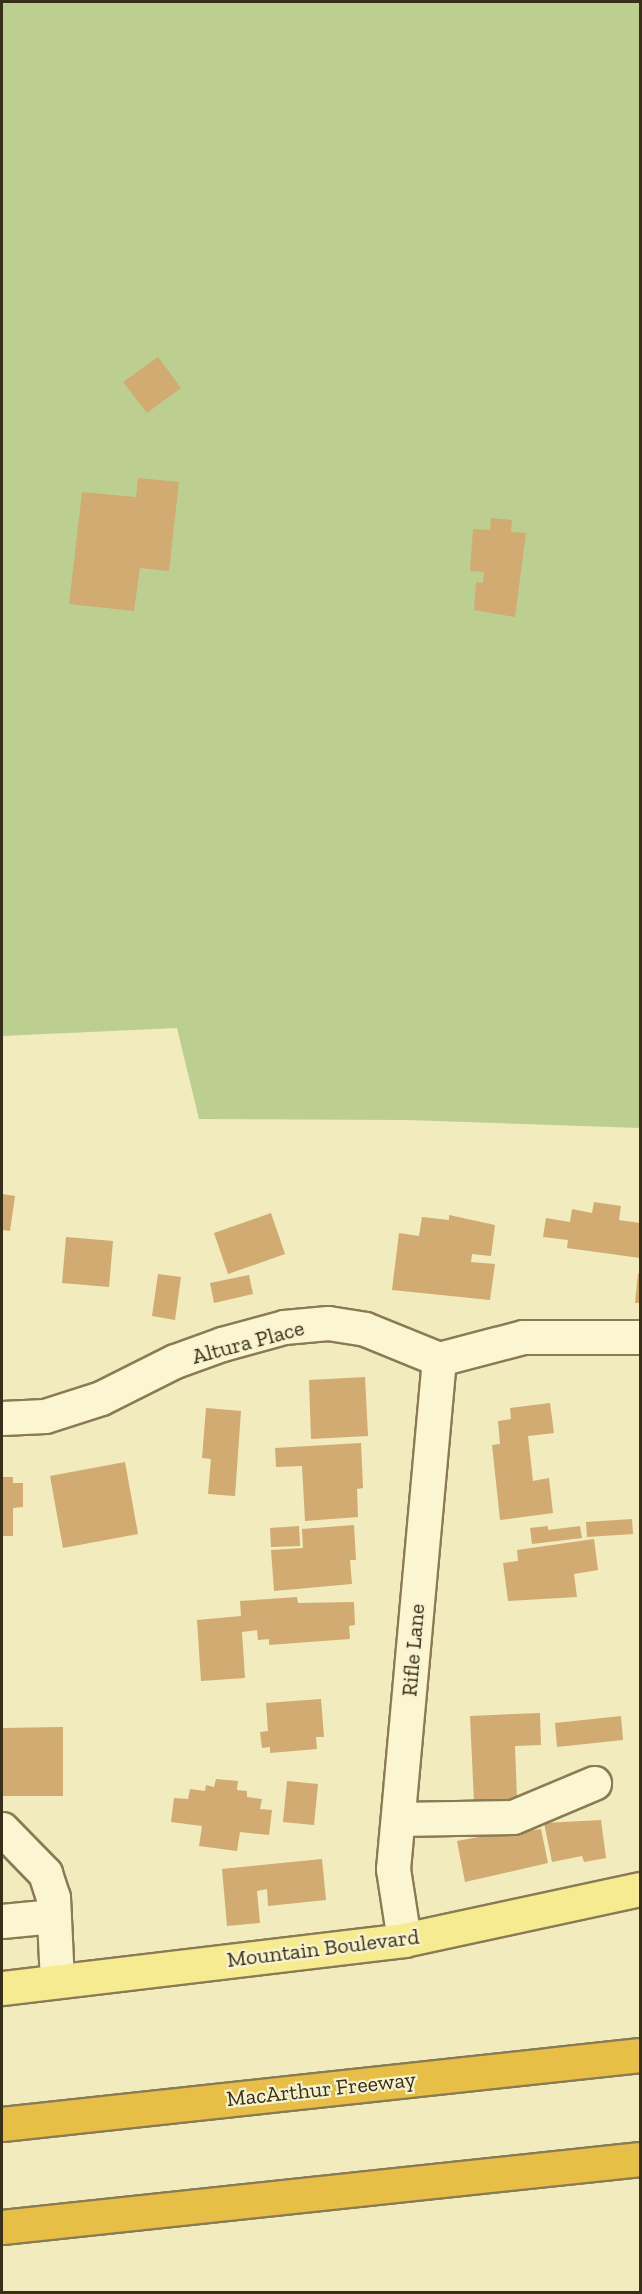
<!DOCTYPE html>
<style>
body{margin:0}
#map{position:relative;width:642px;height:2294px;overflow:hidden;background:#f1ebbe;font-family:"Zilla Slab",serif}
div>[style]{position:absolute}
.green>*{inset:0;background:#bccf91}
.building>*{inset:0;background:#d1ab71}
.roads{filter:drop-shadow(2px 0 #8a7b55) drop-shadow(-2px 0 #8a7b55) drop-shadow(0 2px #8a7b55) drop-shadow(0 -2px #8a7b55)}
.minor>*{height:33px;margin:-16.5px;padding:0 16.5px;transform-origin:16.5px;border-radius:16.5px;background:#fbf6d1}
.major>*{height:33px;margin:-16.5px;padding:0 16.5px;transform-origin:16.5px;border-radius:16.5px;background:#f7eb92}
.highway>*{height:33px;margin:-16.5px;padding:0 16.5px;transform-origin:16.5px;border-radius:16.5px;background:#e7bf47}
span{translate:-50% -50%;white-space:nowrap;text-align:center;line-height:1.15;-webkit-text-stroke:4.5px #f8f3ce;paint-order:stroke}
.street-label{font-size:22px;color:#382f1b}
.frame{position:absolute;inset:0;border:3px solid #382f1b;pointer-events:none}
</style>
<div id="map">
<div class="green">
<div style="clip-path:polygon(2px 2px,640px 2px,640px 1128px,406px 1120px,199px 1119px,177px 1028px,2px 1036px)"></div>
</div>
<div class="building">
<div style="clip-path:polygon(158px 357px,181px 388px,147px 413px,123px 382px)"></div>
<div style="clip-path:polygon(138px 478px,179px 482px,169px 571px,140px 568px,134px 611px,69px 604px,82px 492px,136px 497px)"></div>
<div style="clip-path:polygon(491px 518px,512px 520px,511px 532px,526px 533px,515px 617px,474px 610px,476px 582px,483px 583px,484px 572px,470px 571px,473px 529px,490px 530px)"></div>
<div style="clip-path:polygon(2px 1194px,15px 1196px,10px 1231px,2px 1230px)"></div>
<div style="clip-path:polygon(594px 1202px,621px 1206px,619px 1220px,640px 1223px,640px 1258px,567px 1248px,568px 1240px,543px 1237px,546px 1218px,570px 1222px,572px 1209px,592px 1213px)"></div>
<div style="clip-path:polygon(271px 1213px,285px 1254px,228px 1274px,214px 1233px)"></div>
<div style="clip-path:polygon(449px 1215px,495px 1225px,491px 1256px,472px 1254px,471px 1262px,495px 1264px,490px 1300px,392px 1290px,399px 1233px,419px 1236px,422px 1217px,449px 1220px)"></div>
<div style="clip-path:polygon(66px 1237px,113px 1241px,109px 1287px,62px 1283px)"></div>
<div style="clip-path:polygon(158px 1274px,181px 1277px,175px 1320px,152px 1316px)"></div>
<div style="clip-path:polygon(638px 1274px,640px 1274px,640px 1303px,635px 1303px)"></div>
<div style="clip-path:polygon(249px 1275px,253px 1294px,214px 1303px,210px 1283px)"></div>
<div style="clip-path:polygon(365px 1377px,368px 1436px,311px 1439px,309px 1380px)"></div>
<div style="clip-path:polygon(550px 1403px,554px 1433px,528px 1436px,533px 1481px,549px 1478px,553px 1513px,500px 1520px,492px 1445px,500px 1444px,498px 1421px,511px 1419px,510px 1408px)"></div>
<div style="clip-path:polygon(206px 1408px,241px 1411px,235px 1496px,208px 1494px,211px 1459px,202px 1458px)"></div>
<div style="clip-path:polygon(361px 1443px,363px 1488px,357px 1489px,358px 1517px,305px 1521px,302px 1466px,276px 1467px,275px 1448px)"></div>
<div style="clip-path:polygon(125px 1462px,138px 1534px,63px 1548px,50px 1476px)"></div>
<div style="clip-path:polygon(2px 1477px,13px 1477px,13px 1483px,23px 1483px,23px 1507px,13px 1508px,13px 1536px,2px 1536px)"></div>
<div style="clip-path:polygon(632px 1519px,633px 1534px,587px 1537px,586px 1522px)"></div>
<div style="clip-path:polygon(354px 1525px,356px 1560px,350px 1560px,352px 1584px,274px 1591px,271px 1550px,303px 1548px,302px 1529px)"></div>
<div style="clip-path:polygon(299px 1526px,300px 1546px,271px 1547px,270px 1528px)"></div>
<div style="clip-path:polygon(548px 1526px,548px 1530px,580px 1526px,582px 1538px,532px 1544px,530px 1528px)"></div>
<div style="clip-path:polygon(594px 1539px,598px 1570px,574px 1574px,577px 1597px,508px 1601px,503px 1563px,518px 1561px,517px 1550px)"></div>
<div style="clip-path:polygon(297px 1597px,298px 1603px,354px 1602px,355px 1625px,349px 1626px,350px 1639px,269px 1645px,269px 1639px,258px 1640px,257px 1630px,242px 1632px,245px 1678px,201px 1681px,197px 1620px,241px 1616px,240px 1601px)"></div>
<div style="clip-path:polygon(321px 1699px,324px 1737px,316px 1737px,317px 1749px,270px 1753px,270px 1747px,262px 1748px,260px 1732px,268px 1731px,266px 1703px)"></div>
<div style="clip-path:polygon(540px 1713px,541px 1745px,515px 1746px,517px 1799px,504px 1800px,504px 1812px,474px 1802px,470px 1716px)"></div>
<div style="clip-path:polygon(621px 1716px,623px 1740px,557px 1747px,555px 1723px)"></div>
<div style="clip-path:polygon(63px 1727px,63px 1796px,2px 1796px,2px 1728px)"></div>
<div style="clip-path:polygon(216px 1779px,238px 1781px,237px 1790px,247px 1791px,247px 1797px,262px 1799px,260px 1809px,272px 1810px,269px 1835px,240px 1832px,237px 1851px,199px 1846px,202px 1826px,171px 1822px,174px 1798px,188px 1799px,190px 1789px,205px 1791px,206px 1785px,214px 1787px)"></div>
<div style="clip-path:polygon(287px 1781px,318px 1784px,314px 1825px,283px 1822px)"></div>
<div style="clip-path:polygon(601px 1820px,606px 1858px,584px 1862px,582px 1856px,552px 1862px,544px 1823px)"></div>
<div style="clip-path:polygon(526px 1828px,526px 1831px,541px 1829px,548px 1863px,465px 1882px,457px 1841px)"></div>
<div style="clip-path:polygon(322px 1859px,326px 1900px,268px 1906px,267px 1889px,257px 1891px,260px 1923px,227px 1926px,222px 1869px)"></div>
</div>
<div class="roads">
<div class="minor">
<div style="left:2px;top:1418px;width:43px;rotate:-2.7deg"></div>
<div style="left:45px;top:1416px;width:59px;rotate:-17.8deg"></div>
<div style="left:101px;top:1398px;width:83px;rotate:-26.6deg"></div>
<div style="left:175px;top:1361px;width:50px;rotate:-19.9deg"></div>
<div style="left:222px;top:1344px;width:64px;rotate:-15.3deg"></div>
<div style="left:284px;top:1327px;width:44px;rotate:-5.2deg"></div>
<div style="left:328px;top:1323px;width:37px;rotate:9deg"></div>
<div style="left:365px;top:1329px;width:80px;rotate:22.1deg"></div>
<div style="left:439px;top:1359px;width:87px;rotate:-14.7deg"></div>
<div style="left:523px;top:1337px;width:117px"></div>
<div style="left:398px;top:1819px;width:115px;rotate:-1deg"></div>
<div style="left:513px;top:1817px;width:88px;rotate:-22.8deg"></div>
<div style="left:2px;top:1829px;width:62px;rotate:45.7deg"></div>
<div style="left:45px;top:1873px;width:25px;rotate:72deg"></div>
<div style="left:53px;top:1897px;width:84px;rotate:87.3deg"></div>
<div style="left:2px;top:1921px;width:52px;rotate:-5.5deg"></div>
<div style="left:404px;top:1940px;width:72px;rotate:-98.8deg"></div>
<div style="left:393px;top:1869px;width:512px;rotate:-84.85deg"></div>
</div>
<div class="major">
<div style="left:2px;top:1988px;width:405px;rotate:-6.8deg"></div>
<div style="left:404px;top:1940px;width:241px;rotate:-12.2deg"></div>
</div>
<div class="highway">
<div style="left:2px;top:2124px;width:642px;rotate:-6.17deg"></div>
<div style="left:2px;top:2227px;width:642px;rotate:-6.08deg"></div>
</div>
</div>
<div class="street-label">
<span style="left:248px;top:1342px;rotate:-15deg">Altura Place</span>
<span style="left:413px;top:1650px;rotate:-85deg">Rifle Lane</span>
<span style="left:323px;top:1948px;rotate:-7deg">Mountain Boulevard</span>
<span style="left:321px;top:2089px;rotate:-6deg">MacArthur Freeway</span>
</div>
<div class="frame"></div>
</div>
